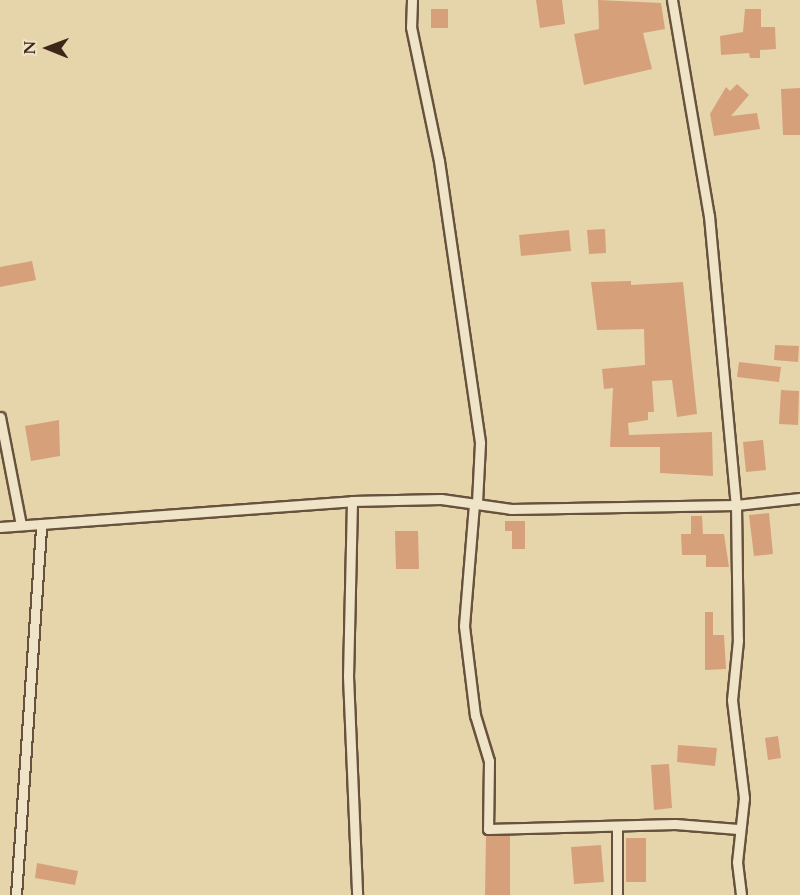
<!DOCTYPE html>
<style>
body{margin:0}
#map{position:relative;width:800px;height:895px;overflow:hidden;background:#e6d5ab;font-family:Cardo,serif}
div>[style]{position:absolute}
.building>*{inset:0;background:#d6a07b}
.roads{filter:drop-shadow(2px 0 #68523d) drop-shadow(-2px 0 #68523d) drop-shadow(0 2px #68523d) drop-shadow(0 -2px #68523d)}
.minor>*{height:9px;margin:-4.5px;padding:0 4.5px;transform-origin:4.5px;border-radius:4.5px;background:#efe4c8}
span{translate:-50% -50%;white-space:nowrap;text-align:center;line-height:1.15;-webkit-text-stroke:6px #efe4c8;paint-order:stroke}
.north{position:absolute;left:18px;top:18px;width:60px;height:60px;-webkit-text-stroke:4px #efe4c8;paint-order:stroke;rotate:271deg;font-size:16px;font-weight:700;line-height:24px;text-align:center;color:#3e2718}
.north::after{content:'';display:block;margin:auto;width:21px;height:27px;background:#3e2718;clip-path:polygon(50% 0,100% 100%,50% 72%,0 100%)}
</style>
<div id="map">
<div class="building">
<div style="clip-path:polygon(536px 0,562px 0,565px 24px,540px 28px)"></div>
<div style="clip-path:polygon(598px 0,661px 3px,665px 29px,643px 33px,652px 69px,584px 85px,574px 34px,599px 29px)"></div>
<div style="clip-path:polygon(431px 9px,448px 9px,448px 28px,431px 28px)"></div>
<div style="clip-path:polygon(745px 9px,761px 9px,761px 27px,775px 27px,776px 49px,760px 50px,760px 58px,750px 58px,749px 53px,721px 55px,720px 36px,743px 32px)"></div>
<div style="clip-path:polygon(737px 84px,749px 95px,731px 116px,757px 113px,760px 129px,714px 136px,710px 114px,726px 87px,730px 91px)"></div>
<div style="clip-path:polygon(800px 88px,800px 135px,783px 135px,781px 89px)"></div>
<div style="clip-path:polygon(605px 229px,606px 253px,589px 254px,587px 230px)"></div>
<div style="clip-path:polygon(569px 230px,571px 251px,521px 256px,519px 235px)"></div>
<div style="clip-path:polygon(32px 261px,36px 280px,0 287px,0 267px)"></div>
<div style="clip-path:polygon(631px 281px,631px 285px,683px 282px,697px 414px,677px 417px,672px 380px,652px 381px,654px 412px,648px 412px,648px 420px,628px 423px,629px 435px,712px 432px,713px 476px,660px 473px,660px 447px,610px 447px,613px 388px,604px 389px,602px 369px,645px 365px,644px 329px,597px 330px,591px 282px)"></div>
<div style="clip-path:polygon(775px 345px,799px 346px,798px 362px,774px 360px)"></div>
<div style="clip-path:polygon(739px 362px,781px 367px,779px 382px,737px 377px)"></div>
<div style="clip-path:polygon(781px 390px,799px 391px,798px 425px,779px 424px)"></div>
<div style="clip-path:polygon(59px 420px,60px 456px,31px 461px,25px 426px)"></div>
<div style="clip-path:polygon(763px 440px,766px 470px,746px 472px,743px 442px)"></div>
<div style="clip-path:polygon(769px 513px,773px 554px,754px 556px,749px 515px)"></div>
<div style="clip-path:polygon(691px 516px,702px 516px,703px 534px,724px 534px,729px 567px,706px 567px,706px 555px,682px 555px,681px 534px,691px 534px)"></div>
<div style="clip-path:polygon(505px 521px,525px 521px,525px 549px,512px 549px,512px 531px,505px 531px)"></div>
<div style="clip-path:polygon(395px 531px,418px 531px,419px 569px,396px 569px)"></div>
<div style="clip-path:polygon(705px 612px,713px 612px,713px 635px,724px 635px,726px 669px,705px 670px)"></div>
<div style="clip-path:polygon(778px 736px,781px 758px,768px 760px,765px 738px)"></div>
<div style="clip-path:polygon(678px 745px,717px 748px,715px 766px,677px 762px)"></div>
<div style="clip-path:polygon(669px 764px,672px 808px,654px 810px,651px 765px)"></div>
<div style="clip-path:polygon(486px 835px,510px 835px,510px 895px,485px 895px)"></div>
<div style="clip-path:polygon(626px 838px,646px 838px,646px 882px,626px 882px)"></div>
<div style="clip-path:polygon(601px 845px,604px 882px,574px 884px,571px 847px)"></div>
<div style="clip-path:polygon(37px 863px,78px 871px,75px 885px,35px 878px)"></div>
</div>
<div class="roads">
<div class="minor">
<div style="left:412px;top:0;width:27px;rotate:92deg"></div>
<div style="left:411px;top:27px;width:137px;rotate:78.2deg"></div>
<div style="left:439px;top:161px;width:285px;rotate:81.7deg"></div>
<div style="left:480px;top:443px;width:59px;rotate:92.9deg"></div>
<div style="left:672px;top:0;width:219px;rotate:80.3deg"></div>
<div style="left:709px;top:216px;width:290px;rotate:84.7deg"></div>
<div style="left:736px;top:505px;width:135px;rotate:89.2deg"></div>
<div style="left:738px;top:640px;width:60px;rotate:95.7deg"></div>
<div style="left:732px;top:700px;width:99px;rotate:83deg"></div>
<div style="left:744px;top:798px;width:64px;rotate:96.2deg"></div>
<div style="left:737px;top:862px;width:33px;rotate:83deg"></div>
<div style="left:0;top:417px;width:110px;rotate:79deg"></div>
<div style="left:352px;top:501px;width:175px;rotate:91.3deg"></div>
<div style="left:348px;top:676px;width:219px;rotate:87.6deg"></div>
<div style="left:474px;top:504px;width:122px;rotate:94.7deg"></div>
<div style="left:464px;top:626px;width:90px;rotate:83deg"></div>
<div style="left:475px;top:715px;width:48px;rotate:73.1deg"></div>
<div style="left:489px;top:761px;width:68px;rotate:90.8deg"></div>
<div style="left:488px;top:829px;width:187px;rotate:-1.5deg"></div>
<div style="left:675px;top:824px;width:63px;rotate:4.5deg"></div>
<div style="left:0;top:527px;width:353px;rotate:-4.2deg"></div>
<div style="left:352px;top:501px;width:89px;rotate:-1.3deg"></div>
<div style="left:441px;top:499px;width:71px;rotate:8.1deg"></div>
<div style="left:511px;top:509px;width:225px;rotate:-1deg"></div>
<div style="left:736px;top:505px;width:64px;rotate:-6.2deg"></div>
<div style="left:16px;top:895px;width:372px;rotate:-86.1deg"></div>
<div style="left:617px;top:895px;width:68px;rotate:-90deg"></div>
</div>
</div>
<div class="north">N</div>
</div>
